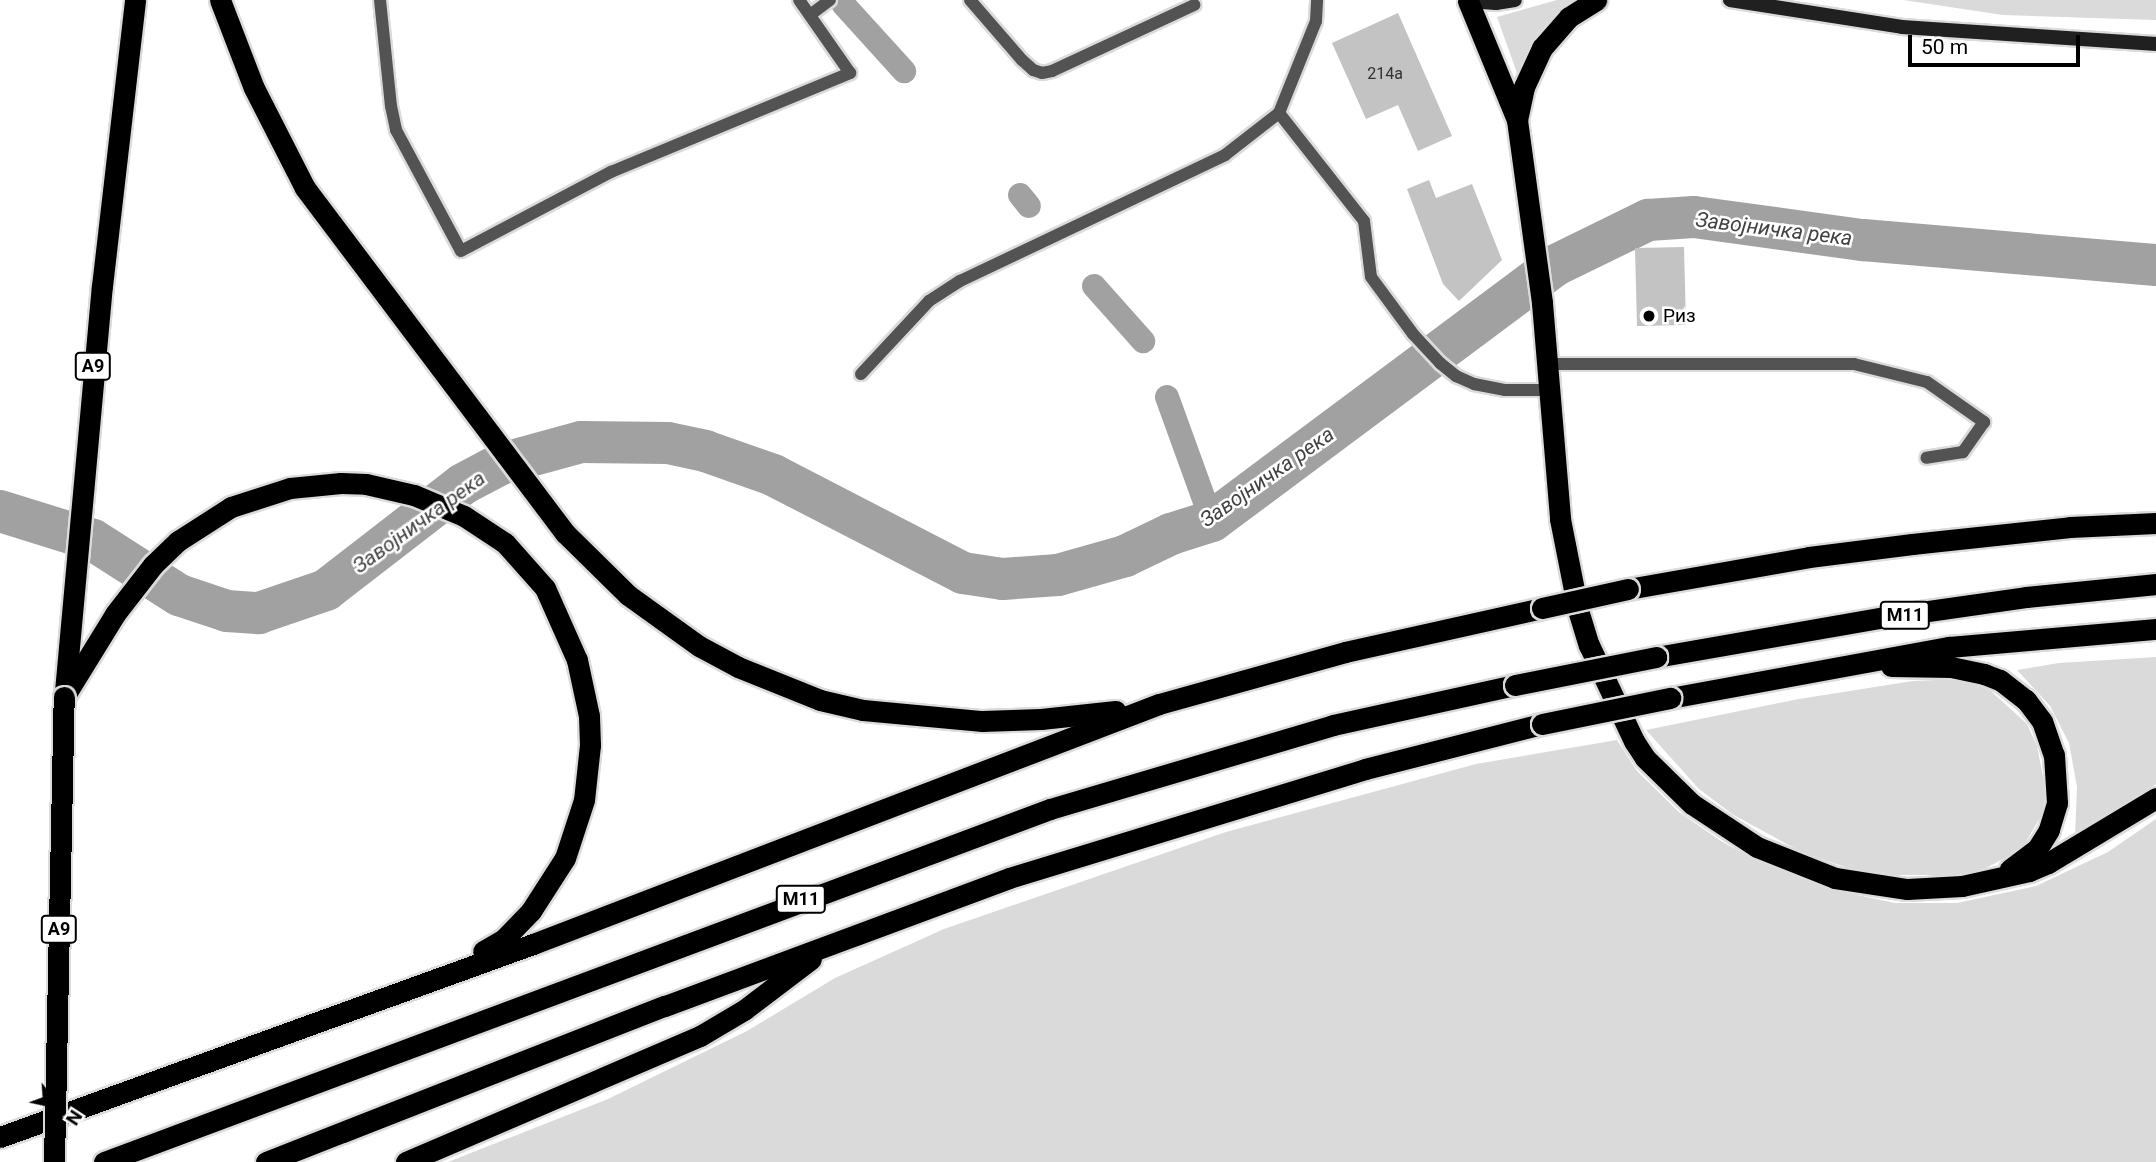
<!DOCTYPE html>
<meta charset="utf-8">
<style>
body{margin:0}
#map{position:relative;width:2156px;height:1162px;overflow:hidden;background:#fff;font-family:Roboto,sans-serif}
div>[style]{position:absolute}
.green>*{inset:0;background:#dadada}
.canal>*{height:24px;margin:-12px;padding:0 12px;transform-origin:12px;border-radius:12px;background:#a1a1a1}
.river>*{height:42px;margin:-21px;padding:0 21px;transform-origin:21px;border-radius:21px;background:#a1a1a1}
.building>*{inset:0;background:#c3c3c3}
.roads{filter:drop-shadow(2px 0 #dbdbdb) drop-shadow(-2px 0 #dbdbdb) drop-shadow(0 2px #dbdbdb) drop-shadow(0 -2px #dbdbdb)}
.lane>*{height:12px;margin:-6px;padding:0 6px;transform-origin:6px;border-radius:6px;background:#535353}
.secondary>*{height:14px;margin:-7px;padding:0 7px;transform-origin:7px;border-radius:7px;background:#202020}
.highway>*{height:21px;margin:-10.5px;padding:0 10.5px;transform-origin:10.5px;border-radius:10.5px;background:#000}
.bridges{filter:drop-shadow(2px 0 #dbdbdb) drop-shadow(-2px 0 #dbdbdb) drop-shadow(0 2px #dbdbdb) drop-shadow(0 -2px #dbdbdb)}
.highway-bridge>*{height:21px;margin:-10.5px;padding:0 10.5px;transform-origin:10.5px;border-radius:10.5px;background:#000}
.dots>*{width:19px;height:19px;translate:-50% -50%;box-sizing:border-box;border:4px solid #fff;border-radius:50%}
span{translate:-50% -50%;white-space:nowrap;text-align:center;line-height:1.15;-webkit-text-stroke:5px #fff;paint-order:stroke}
.number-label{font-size:16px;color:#313131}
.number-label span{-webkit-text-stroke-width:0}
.shield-label span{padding:2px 5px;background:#fff;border:2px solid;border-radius:5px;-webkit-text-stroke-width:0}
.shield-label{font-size:18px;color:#000;font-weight:700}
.poi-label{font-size:19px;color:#000}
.left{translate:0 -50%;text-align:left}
.water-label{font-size:21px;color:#424242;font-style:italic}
.north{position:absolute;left:21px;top:1071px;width:70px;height:70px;-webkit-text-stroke:5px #fff;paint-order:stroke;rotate:123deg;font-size:19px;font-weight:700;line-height:28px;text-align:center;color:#000}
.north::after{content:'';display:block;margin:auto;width:24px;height:32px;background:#000;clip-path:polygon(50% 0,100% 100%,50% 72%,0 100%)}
.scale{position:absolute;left:1908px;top:35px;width:172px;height:32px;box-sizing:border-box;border:4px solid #000;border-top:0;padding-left:9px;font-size:21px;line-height:24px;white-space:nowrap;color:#000;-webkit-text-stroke:5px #fff;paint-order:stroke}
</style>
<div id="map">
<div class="green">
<div style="clip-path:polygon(1557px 0,1583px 0,1548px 22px,1533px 41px,1517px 73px,1497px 17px)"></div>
<div style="clip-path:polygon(1903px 0,2156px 0,2156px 20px,2003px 15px)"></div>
<div style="clip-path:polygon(2156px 657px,2156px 784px,2080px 836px,2075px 836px,2077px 787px,2069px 743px,2050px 706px,2017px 670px,2059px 663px)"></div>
<div style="clip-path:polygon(1961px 679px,1991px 691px,2027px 724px,2037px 746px,2046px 792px,2042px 814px,2022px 849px,1986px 868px,1961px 875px,1890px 875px,1852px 869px,1805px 854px,1732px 814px,1699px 789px,1646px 730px,1799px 699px,1913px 681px)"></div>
<div style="clip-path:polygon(1617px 740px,1637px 771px,1679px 812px,1721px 841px,1757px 861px,1834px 890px,1895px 903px,1957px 903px,2036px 886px,2108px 852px,2156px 819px,2156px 1162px,448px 1162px,608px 1099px,747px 1031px,835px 978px,944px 929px,1226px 832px,1476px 764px)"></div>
</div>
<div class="canal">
<div style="left:843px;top:4px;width:91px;rotate:47.7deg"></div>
<div style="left:1020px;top:195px;width:14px;rotate:51deg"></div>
<div style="left:1094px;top:286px;width:74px;rotate:48.3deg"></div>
<div style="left:1167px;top:397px;width:132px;rotate:70.1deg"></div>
</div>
<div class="river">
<div style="left:0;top:511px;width:97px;rotate:17.3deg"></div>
<div style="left:93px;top:540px;width:102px;rotate:32.6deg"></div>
<div style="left:179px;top:595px;width:51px;rotate:18.4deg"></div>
<div style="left:227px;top:611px;width:32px;rotate:4deg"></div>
<div style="left:259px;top:613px;width:71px;rotate:-18.9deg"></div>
<div style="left:326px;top:590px;width:173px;rotate:-37.7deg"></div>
<div style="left:463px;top:484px;width:43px;rotate:-27.8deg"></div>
<div style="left:501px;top:464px;width:83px;rotate:-15.4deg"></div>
<div style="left:581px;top:442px;width:87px;rotate:0.7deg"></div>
<div style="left:668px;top:443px;width:38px;rotate:12deg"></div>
<div style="left:705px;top:451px;width:72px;rotate:19.4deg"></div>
<div style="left:773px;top:475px;width:214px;rotate:27.3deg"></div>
<div style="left:963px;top:573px;width:40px;rotate:8.5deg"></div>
<div style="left:1003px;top:579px;width:55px;rotate:-4.2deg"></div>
<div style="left:1058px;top:575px;width:70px;rotate:-15.8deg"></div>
<div style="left:1125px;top:556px;width:51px;rotate:-25.6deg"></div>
<div style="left:1171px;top:534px;width:43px;rotate:-17.6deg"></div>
<div style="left:1212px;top:521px;width:427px;rotate:-36.7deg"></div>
<div style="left:1554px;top:266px;width:105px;rotate:-26.1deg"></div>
<div style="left:1648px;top:220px;width:46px;rotate:-3.7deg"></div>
<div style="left:1694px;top:217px;width:171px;rotate:7.8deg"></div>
<div style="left:1863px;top:240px;width:294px;rotate:4.9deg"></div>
</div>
<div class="building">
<div style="clip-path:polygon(1398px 13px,1452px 136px,1418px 151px,1398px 105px,1366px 119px,1332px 43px)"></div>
<div style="clip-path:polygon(1429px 180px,1436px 198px,1472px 184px,1502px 260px,1459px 301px,1443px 284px,1407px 189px)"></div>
<div style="clip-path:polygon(1684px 247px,1686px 325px,1637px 326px,1635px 248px)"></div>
</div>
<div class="roads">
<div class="lane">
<div style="left:380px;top:0;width:107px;rotate:84.1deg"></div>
<div style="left:391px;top:106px;width:25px;rotate:78deg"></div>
<div style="left:396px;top:130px;width:137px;rotate:61.8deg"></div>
<div style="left:461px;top:251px;width:170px;rotate:-27.8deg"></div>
<div style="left:611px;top:172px;width:259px;rotate:-22.5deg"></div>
<div style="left:850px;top:73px;width:89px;rotate:-124.9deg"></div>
<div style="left:970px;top:0;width:79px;rotate:49.1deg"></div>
<div style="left:1022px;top:60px;width:15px;rotate:42deg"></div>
<div style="left:1033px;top:70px;width:9px;rotate:18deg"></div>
<div style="left:1042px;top:73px;width:10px;rotate:-11deg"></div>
<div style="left:1052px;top:71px;width:157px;rotate:-24.9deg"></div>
<div style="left:810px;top:15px;width:25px;rotate:-37deg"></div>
<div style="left:1279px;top:113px;width:137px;rotate:51.8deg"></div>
<div style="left:1364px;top:221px;width:56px;rotate:82.9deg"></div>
<div style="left:1371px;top:277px;width:71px;rotate:53.6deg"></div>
<div style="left:1413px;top:334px;width:40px;rotate:47deg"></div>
<div style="left:1440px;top:363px;width:21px;rotate:39deg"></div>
<div style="left:1456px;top:376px;width:20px;rotate:24deg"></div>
<div style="left:1474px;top:384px;width:32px;rotate:11deg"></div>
<div style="left:1505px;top:390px;width:42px"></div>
<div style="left:1547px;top:364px;width:307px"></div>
<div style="left:1854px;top:364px;width:75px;rotate:13.9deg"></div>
<div style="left:1927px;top:382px;width:70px;rotate:35.1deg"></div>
<div style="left:1984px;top:422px;width:37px;rotate:125deg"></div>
<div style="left:1963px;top:452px;width:37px;rotate:171deg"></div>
<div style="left:861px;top:374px;width:100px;rotate:-47deg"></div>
<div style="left:929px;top:301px;width:37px;rotate:-33deg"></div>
<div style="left:960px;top:281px;width:293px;rotate:-25.4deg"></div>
<div style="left:1225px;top:155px;width:68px;rotate:-37.9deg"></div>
<div style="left:1279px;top:113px;width:99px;rotate:-68.1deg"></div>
<div style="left:1316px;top:21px;width:21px;rotate:-87deg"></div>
</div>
<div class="secondary">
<div style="left:1730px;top:0;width:174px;rotate:8.9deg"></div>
<div style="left:1902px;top:27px;width:255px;rotate:3.8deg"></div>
<div style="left:1468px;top:1px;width:28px;rotate:4deg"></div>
<div style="left:1496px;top:3px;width:19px;rotate:-9deg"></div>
</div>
<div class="highway">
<div style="left:220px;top:0;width:94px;rotate:68.9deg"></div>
<div style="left:254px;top:88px;width:112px;rotate:63deg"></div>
<div style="left:305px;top:188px;width:432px;rotate:53deg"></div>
<div style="left:565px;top:533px;width:88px;rotate:44.5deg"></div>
<div style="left:628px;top:595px;width:87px;rotate:35.7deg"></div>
<div style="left:699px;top:646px;width:44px;rotate:28.3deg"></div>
<div style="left:738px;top:667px;width:88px;rotate:21.9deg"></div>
<div style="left:820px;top:700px;width:44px;rotate:13.1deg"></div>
<div style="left:863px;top:710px;width:120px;rotate:5.3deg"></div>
<div style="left:982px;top:721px;width:59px;rotate:-1.9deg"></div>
<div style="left:1041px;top:719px;width:75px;rotate:-6.1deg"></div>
<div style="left:1468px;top:1px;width:129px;rotate:67.6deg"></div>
<div style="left:1517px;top:120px;width:185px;rotate:82.2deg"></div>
<div style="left:1542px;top:303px;width:217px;rotate:85.2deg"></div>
<div style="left:1560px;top:519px;width:93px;rotate:78.8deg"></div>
<div style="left:1578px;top:610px;width:37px;rotate:73deg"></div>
<div style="left:1589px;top:645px;width:106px;rotate:64.9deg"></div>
<div style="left:1634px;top:741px;width:20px;rotate:57deg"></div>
<div style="left:1645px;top:758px;width:66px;rotate:44.4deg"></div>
<div style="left:1692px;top:804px;width:78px;rotate:33.5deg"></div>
<div style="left:1757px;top:847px;width:84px;rotate:21.7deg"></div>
<div style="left:1835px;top:878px;width:73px;rotate:8.7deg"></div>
<div style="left:1907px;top:889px;width:55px;rotate:-3.1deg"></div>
<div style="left:1962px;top:886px;width:69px;rotate:-12.6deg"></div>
<div style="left:2029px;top:871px;width:21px;rotate:-23deg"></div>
<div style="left:2048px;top:863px;width:126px;rotate:-31deg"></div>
<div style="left:1517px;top:120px;width:34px;rotate:-78deg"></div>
<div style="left:1524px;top:87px;width:43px;rotate:-65.2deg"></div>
<div style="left:1542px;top:48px;width:41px;rotate:-48.9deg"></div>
<div style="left:1569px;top:17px;width:32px;rotate:-32deg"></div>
<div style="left:1628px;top:589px;width:184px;rotate:-10deg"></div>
<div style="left:1809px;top:557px;width:104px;rotate:-7.2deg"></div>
<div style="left:1912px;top:544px;width:159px;rotate:-6.1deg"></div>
<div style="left:2070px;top:527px;width:86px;rotate:-2.7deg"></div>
<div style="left:1656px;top:657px;width:233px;rotate:-9.9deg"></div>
<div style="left:1886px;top:617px;width:141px;rotate:-8.1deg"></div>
<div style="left:2026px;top:597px;width:131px;rotate:-5.7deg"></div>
<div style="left:1891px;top:666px;width:60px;rotate:1deg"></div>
<div style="left:1951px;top:667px;width:34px;rotate:12deg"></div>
<div style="left:1984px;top:674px;width:17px;rotate:21deg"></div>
<div style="left:2000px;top:680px;width:33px;rotate:38deg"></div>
<div style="left:2026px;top:700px;width:26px;rotate:53deg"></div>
<div style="left:2042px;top:721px;width:36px;rotate:71deg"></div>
<div style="left:2054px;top:755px;width:48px;rotate:86.4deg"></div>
<div style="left:2057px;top:803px;width:28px;rotate:107deg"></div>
<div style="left:2049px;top:830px;width:22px;rotate:122deg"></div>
<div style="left:2037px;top:849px;width:34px;rotate:143deg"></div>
<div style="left:65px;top:691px;width:407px;rotate:-84.8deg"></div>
<div style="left:102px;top:286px;width:288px;rotate:-83.4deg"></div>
<div style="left:64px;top:697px;width:97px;rotate:-58.4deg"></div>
<div style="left:115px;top:614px;width:62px;rotate:-52.2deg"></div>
<div style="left:153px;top:565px;width:35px;rotate:-44deg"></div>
<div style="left:178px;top:541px;width:63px;rotate:-32.7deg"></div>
<div style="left:231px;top:507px;width:62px;rotate:-17.9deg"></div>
<div style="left:290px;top:488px;width:51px;rotate:-5.6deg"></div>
<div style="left:341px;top:483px;width:25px;rotate:2deg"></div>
<div style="left:366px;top:484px;width:49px;rotate:12.9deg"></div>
<div style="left:414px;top:495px;width:54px;rotate:22.8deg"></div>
<div style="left:464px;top:516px;width:49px;rotate:33.4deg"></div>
<div style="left:505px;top:543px;width:60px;rotate:48.4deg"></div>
<div style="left:545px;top:588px;width:79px;rotate:66deg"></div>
<div style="left:577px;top:660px;width:57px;rotate:77.9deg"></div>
<div style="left:589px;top:716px;width:29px;rotate:88deg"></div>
<div style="left:590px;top:745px;width:55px;rotate:96.2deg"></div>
<div style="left:584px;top:800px;width:61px;rotate:108.1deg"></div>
<div style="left:565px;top:858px;width:63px;rotate:122.7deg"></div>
<div style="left:531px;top:911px;width:39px;rotate:134deg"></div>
<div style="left:504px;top:939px;width:24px;rotate:150deg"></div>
<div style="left:1670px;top:698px;width:284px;rotate:-10.4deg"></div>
<div style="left:1949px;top:647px;width:208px;rotate:-5deg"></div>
<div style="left:0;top:1137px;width:567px;rotate:-19.91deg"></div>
<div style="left:533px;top:944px;width:670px;rotate:-20.98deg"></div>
<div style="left:1159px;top:704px;width:193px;rotate:-15.6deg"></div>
<div style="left:1345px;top:652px;width:202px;rotate:-12.6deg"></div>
<div style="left:104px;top:1162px;width:1010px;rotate:-20.46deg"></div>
<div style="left:1050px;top:809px;width:295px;rotate:-16.5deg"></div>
<div style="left:1333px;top:725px;width:186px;rotate:-12.4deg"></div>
<div style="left:266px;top:1162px;width:428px;rotate:-21.4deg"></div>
<div style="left:665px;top:1006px;width:367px;rotate:-20.4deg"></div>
<div style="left:1009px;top:878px;width:372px;rotate:-17deg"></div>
<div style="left:1365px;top:769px;width:183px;rotate:-14.3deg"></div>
<div style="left:406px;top:1162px;width:320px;rotate:-23.2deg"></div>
<div style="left:700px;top:1036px;width:51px;rotate:-30.6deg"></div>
<div style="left:744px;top:1010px;width:84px;rotate:-37.3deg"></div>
</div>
</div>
<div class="bridges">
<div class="highway-bridge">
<div style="left:1542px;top:608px;width:88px;rotate:-12.5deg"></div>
<div style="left:1515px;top:685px;width:144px;rotate:-11.2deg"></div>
<div style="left:1542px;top:724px;width:131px;rotate:-11.5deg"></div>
<div style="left:54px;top:1162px;width:465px;rotate:-88.8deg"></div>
</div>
</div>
<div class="dots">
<div style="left:1649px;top:316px;background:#000"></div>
</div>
<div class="number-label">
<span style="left:1385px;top:74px">214a</span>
</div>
<div class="shield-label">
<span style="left:93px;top:366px">A9</span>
<span style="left:1905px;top:615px">M11</span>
<span style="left:801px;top:899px">M11</span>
<span style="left:59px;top:929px">A9</span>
</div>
<div class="poi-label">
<span class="left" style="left:1663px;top:316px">Риз</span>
</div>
<div class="water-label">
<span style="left:1774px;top:229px;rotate:7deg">Завојничка река</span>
<span style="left:1267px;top:477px;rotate:-35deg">Завојничка река</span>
<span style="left:419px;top:522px;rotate:-36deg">Завојничка река</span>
</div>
<div class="north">N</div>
<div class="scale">50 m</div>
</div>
